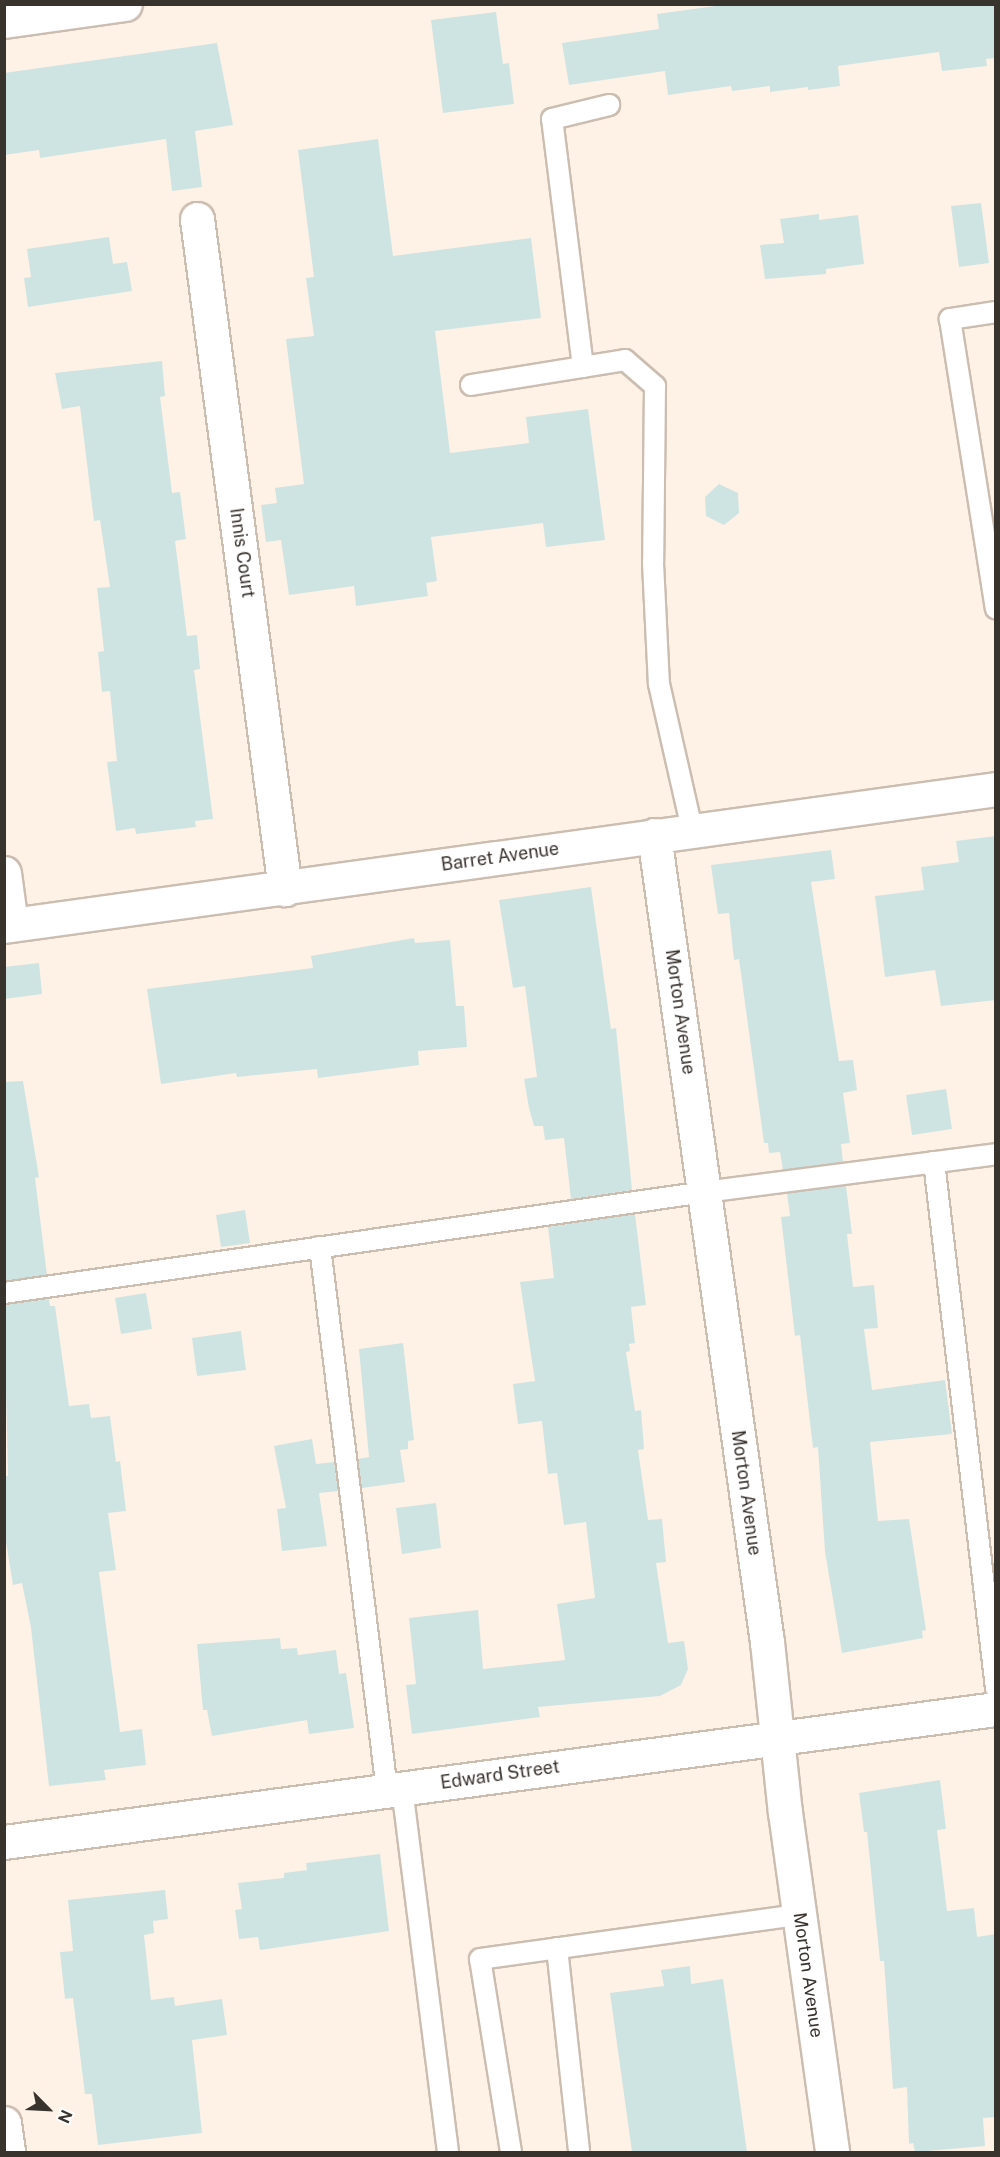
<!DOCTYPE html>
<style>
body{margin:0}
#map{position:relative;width:1000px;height:2157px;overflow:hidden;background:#fef2e7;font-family:"Public Sans",sans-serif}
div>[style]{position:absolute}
.building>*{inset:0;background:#cee4e2}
.roads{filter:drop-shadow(2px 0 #ccbdb1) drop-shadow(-2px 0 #ccbdb1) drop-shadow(0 2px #ccbdb1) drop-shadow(0 -2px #ccbdb1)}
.lane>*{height:20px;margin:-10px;padding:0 10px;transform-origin:10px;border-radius:10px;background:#fff}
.street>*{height:33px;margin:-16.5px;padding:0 16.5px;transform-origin:16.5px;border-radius:16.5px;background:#fff}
.secondary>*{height:33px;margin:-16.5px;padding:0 16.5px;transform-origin:16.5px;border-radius:16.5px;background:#fff}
span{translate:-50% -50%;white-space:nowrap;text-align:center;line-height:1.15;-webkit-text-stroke:6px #fff;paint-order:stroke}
.street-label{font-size:18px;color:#39332e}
.frame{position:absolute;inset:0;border:6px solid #39332e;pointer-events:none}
.north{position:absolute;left:18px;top:2079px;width:60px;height:60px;-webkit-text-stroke:4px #fff;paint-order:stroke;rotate:114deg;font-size:16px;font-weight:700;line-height:24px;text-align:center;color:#39332e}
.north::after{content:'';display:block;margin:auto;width:21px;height:27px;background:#39332e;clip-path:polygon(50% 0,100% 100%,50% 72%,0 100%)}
</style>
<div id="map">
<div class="building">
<div style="clip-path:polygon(730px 4px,996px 4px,996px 58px,986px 59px,987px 66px,942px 71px,939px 52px,838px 66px,840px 86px,808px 90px,808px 87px,770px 92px,770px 86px,732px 91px,731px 86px,668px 95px,665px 71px,569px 85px,562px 43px,659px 29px,657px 14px)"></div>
<div style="clip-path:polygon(496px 12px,503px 64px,509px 63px,514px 104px,443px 113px,431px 20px)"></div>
<div style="clip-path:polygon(217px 43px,233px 125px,195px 131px,202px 187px,172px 191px,166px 139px,40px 158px,39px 150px,4px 155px,4px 73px)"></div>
<div style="clip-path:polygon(378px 139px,393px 256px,531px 238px,541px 318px,435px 331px,450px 453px,529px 443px,526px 417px,588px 409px,605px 540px,546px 547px,543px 523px,431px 537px,437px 581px,426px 583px,428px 596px,356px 606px,354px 586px,289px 595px,281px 540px,266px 542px,261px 505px,277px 503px,275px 488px,304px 484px,286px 339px,314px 336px,306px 278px,314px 277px,298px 150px)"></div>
<div style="clip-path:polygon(981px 203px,989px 263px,959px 267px,951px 206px)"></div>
<div style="clip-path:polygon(819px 214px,819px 220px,858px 215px,864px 264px,826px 269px,826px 274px,765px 279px,760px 245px,784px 243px,780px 219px)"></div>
<div style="clip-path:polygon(109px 237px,113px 264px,127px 262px,132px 291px,28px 307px,24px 278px,31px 277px,27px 249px)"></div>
<div style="clip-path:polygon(162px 361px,165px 396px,160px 397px,172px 493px,180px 492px,186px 539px,175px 541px,187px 636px,197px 635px,200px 669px,194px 670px,213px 819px,195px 821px,196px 827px,136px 834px,135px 828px,116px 831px,107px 762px,117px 761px,110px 691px,102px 692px,98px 652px,104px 651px,97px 588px,110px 587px,100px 520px,94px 521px,80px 406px,62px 409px,55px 373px)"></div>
<div style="clip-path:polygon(719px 484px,738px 493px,739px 513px,724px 525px,706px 516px,705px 497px)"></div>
<div style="clip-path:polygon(996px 836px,996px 1000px,941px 1006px,935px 970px,885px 977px,875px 896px,924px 890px,921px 867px,959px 862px,956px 841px)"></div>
<div style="clip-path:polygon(831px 850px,835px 879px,811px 882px,839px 1061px,853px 1060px,857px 1090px,843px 1093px,850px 1143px,841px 1144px,843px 1162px,783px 1170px,780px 1152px,769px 1153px,768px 1143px,764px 1143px,739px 959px,734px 960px,729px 913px,718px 914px,711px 865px)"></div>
<div style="clip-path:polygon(591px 887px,611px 1029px,616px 1028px,632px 1190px,571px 1199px,564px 1138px,545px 1140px,543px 1126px,534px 1126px,529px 1108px,524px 1079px,537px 1077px,525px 986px,513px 988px,499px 900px)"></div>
<div style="clip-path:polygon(414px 938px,415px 943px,450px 940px,456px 1006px,464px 1006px,467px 1047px,418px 1051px,419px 1065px,318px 1078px,317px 1069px,237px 1077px,236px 1073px,161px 1084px,147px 989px,313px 968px,311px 956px)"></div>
<div style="clip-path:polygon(39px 963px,42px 994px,4px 999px,4px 967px)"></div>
<div style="clip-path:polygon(23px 1081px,39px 1177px,35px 1178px,47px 1275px,4px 1281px,4px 1082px)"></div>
<div style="clip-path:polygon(946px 1089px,952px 1129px,912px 1135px,906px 1095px)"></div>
<div style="clip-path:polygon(846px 1186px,852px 1234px,847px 1234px,853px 1287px,874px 1285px,878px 1328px,864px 1329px,872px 1390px,945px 1380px,952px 1434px,870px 1442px,878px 1521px,909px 1519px,926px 1630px,922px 1631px,923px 1638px,842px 1653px,825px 1552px,818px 1447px,813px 1448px,800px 1335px,795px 1336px,781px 1217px,790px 1216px,787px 1193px)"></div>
<div style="clip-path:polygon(245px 1210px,250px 1243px,221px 1247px,216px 1215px)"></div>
<div style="clip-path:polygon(635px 1214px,646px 1305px,631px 1307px,635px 1343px,629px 1344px,630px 1351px,626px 1352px,635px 1411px,641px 1410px,644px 1449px,638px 1450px,648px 1520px,662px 1519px,666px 1562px,656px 1563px,668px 1643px,684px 1641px,688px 1669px,681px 1685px,660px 1696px,538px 1707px,540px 1717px,412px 1734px,406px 1685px,416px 1684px,409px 1618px,478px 1610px,483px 1669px,565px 1660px,557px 1604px,595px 1598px,586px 1522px,564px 1525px,557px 1473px,548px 1474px,542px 1421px,518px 1424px,513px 1384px,535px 1381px,520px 1282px,554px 1278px,548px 1227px)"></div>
<div style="clip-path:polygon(146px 1293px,152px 1329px,121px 1334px,115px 1298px)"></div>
<div style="clip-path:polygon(49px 1299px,50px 1306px,55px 1306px,69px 1406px,89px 1404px,91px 1418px,110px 1416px,116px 1462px,120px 1461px,126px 1511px,108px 1513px,116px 1570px,99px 1572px,120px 1732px,142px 1729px,146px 1765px,104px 1770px,106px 1780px,49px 1786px,31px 1628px,22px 1583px,13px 1585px,4px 1530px,4px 1476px,8px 1476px,4px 1305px)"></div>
<div style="clip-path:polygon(241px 1331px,246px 1370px,197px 1376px,192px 1338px)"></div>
<div style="clip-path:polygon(403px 1343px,414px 1440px,408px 1441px,408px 1449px,400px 1450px,405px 1482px,362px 1488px,358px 1459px,369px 1457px,359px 1349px)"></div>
<div style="clip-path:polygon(312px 1439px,316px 1464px,334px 1462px,338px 1491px,319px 1493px,327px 1546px,282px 1551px,277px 1509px,286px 1508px,274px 1446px)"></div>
<div style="clip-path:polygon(436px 1503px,441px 1548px,402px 1554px,396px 1508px)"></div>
<div style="clip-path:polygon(280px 1638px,281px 1649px,297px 1648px,298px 1655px,336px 1650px,339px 1674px,346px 1673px,354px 1728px,309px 1734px,307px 1720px,212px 1736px,207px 1710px,203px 1710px,197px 1644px)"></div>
<div style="clip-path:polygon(940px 1780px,946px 1829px,937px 1830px,947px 1911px,974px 1908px,977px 1937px,996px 1934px,996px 2117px,983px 2118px,985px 2146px,915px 2152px,913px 2143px,909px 2144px,907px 2087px,893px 2089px,884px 1961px,880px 1961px,867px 1832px,864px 1832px,859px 1793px)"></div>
<div style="clip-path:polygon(380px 1854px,389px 1931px,260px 1950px,258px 1937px,239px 1939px,235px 1910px,242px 1909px,238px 1883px,284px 1878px,284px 1873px,307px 1870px,306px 1863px)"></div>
<div style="clip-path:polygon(165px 1890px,168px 1919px,153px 1921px,154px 1933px,144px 1935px,151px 2000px,174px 1997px,175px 2006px,222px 1999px,227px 2035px,192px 2040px,202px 2133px,98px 2145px,92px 2094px,85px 2094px,73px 1998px,65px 1999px,60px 1952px,73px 1951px,68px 1900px)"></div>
<div style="clip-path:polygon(690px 1966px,691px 1984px,723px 1979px,747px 2152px,632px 2152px,610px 1993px,664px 1986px,661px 1970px)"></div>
</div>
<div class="roads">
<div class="lane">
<div style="left:996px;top:312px;width:47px;rotate:171.3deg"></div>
<div style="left:950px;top:319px;width:293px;rotate:81deg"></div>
<div style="left:583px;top:367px;width:250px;rotate:-97.1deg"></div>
<div style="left:552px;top:119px;width:59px;rotate:-13.8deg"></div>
<div style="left:471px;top:385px;width:156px;rotate:-9.2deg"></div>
<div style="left:625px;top:360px;width:40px;rotate:41deg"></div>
<div style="left:655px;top:386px;width:177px;rotate:90.6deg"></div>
<div style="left:653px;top:563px;width:121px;rotate:87.2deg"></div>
<div style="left:659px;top:684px;width:149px;rotate:77.2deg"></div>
<div style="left:934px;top:1162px;width:530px;rotate:83.28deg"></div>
<div style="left:320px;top:1247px;width:547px;rotate:82.97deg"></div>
<div style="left:4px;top:1293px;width:708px;rotate:-8.2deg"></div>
<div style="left:705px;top:1192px;width:293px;rotate:-7.4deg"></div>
<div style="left:402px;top:1788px;width:367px;rotate:82.8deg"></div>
<div style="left:557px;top:1948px;width:205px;rotate:83.8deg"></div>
<div style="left:511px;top:2152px;width:195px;rotate:-99.1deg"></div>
<div style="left:480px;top:1959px;width:322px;rotate:-7.9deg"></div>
</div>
<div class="street">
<div style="left:4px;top:21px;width:122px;rotate:-8deg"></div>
<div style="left:197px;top:219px;width:676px;rotate:82.52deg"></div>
<div style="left:654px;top:835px;width:815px;rotate:82.03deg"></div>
<div style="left:767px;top:1642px;width:171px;rotate:84deg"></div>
<div style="left:785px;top:1812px;width:343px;rotate:82.1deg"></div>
<div style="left:4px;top:873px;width:52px;rotate:82.3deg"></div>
<div style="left:4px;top:1842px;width:1001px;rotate:-7.64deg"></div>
<div style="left:4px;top:2123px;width:29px;rotate:82deg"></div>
</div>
<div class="secondary">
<div style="left:4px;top:926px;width:1001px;rotate:-7.86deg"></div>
</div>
</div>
<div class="street-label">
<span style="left:242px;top:553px;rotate:82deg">Innis Court</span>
<span style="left:500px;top:857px;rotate:-8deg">Barret Avenue</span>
<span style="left:680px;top:1012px;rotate:82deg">Morton Avenue</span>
<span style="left:746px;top:1493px;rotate:82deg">Morton Avenue</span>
<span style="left:500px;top:1775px;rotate:-8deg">Edward Street</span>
<span style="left:808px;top:1975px;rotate:82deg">Morton Avenue</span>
</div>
<div class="frame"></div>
<div class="north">N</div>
</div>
